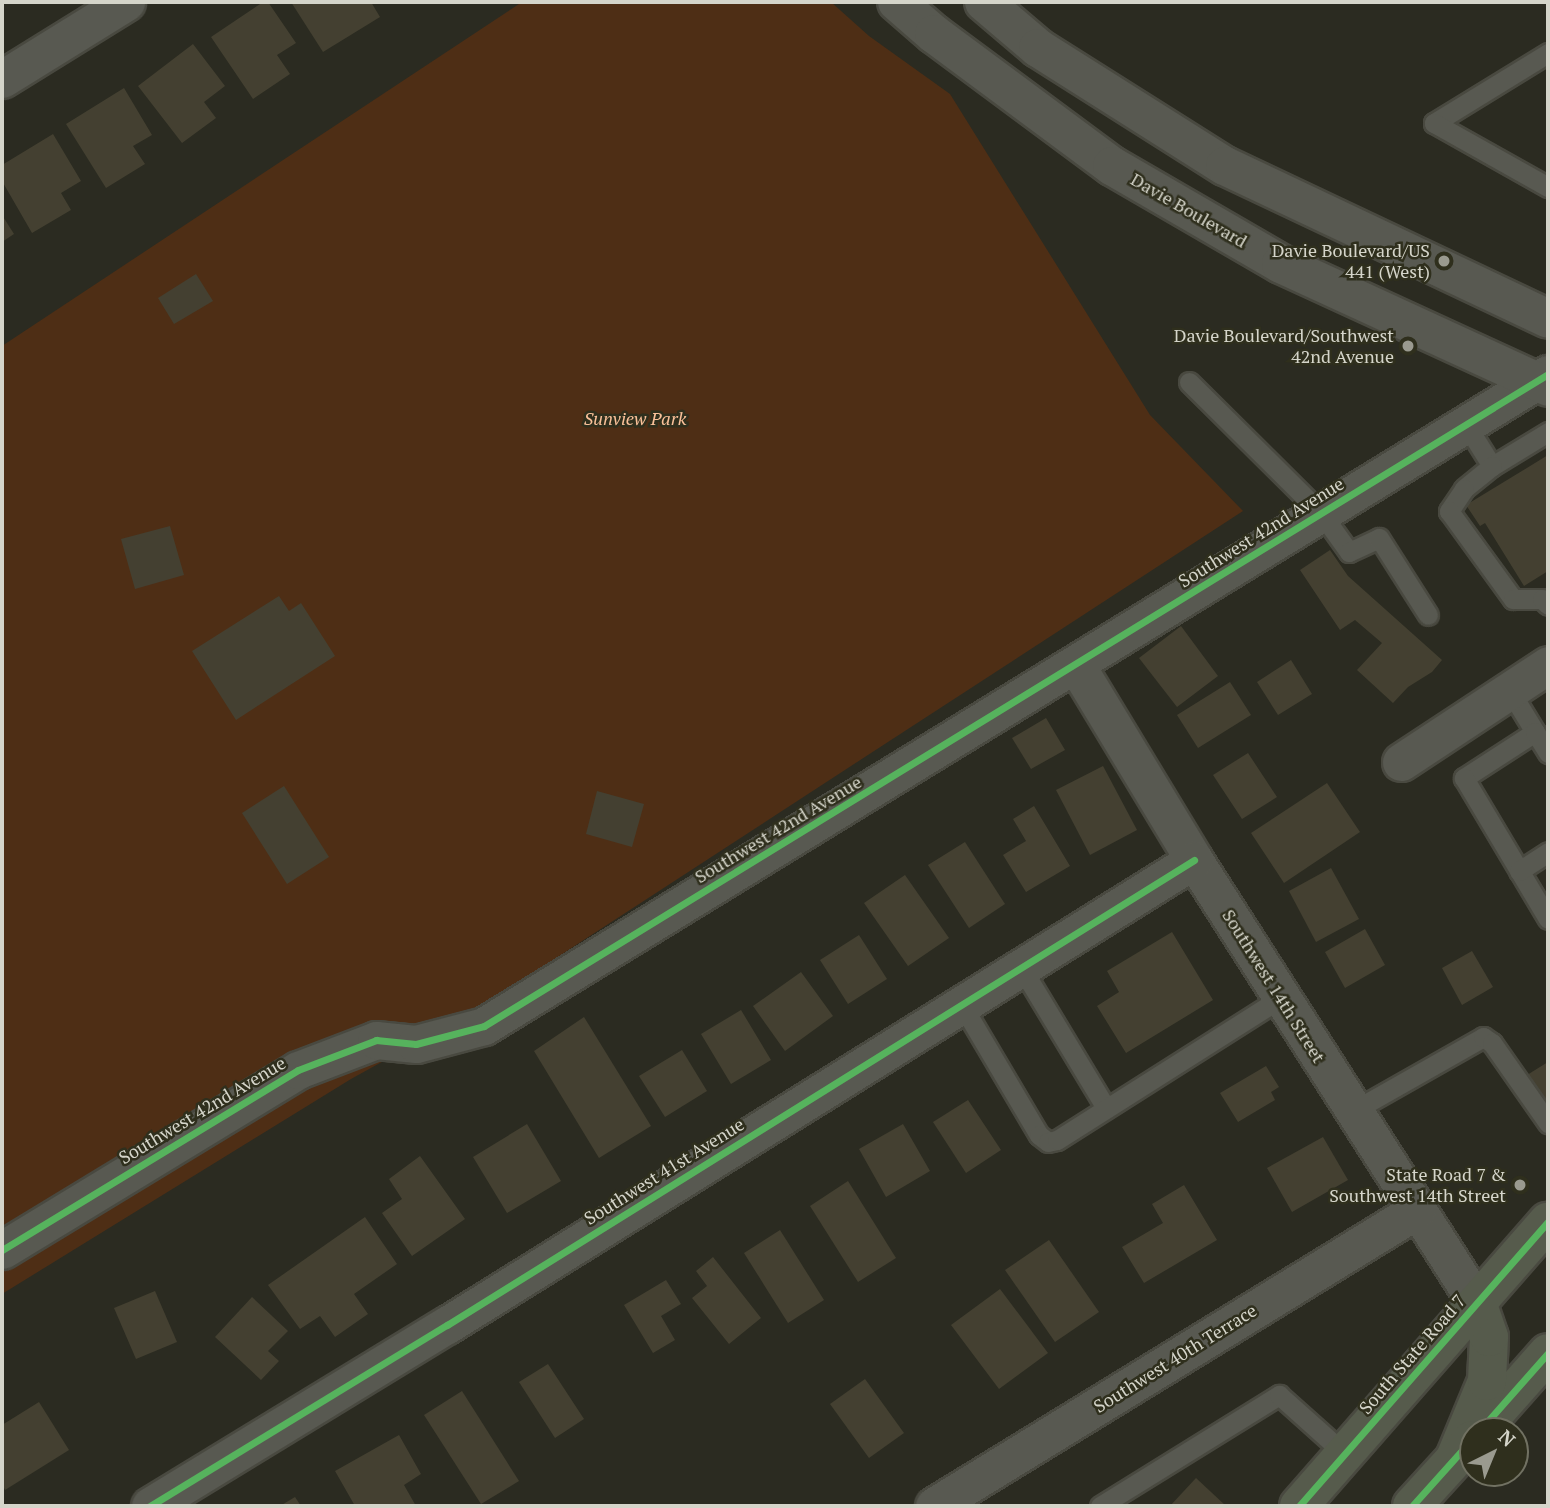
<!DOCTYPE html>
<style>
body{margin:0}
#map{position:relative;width:1550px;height:1508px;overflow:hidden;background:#2b2b21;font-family:"PT Serif",serif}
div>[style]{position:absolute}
.green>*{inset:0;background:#4e2e15}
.building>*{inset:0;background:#444031}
.roads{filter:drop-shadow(2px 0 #494940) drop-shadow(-2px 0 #494940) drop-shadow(0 2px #494940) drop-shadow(0 -2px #494940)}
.service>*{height:19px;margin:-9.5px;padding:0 9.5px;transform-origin:9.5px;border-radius:9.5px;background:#585951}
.minor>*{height:37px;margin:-18.5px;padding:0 18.5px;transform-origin:18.5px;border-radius:18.5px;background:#585951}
.secondary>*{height:38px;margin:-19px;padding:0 19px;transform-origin:19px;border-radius:19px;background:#585951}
.primary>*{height:38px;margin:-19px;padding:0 19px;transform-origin:19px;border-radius:19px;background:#565b4c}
.cycleway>*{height:7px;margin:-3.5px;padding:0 3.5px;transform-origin:3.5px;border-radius:3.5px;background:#56b35d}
.dots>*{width:19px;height:19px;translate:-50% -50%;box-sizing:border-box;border:4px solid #2f2f1d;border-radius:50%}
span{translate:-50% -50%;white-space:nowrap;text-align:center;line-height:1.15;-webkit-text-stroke:5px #2f2f1d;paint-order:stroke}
.street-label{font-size:18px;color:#d5d5ca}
.poi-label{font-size:18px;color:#d5d5ca}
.right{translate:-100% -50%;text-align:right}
.park-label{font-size:18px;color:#fac199;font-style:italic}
.frame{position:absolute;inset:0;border:4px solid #d5d5ca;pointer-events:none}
.north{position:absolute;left:1459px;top:1417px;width:70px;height:70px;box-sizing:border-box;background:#2f2f1d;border:2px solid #717162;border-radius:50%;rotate:43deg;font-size:19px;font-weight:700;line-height:28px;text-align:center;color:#d5d5ca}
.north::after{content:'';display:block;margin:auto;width:24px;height:32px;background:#9a9a8f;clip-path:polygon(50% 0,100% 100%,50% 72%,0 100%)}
</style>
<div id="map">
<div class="green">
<div style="clip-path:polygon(522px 2px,831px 2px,869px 36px,950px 94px,1150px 415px,1243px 511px,476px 1010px,351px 1079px,2px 1294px,2px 346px)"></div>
</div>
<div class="building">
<div style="clip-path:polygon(263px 2px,268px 2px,296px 43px,277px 55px,290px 74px,253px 99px,211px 37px)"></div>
<div style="clip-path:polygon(291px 2px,371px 2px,380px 17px,323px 52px)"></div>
<div style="clip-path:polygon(193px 44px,225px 86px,204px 102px,216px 118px,182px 143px,138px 86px)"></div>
<div style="clip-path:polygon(124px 88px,152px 135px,133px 146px,145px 164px,106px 188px,66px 124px)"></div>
<div style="clip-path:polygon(53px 134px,81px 181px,61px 193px,71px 210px,32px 233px,2px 181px,2px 165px)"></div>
<div style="clip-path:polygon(2px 215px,14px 234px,2px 242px)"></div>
<div style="clip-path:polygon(196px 274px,213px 301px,174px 324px,158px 298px)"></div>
<div style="clip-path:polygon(1548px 455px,1548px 571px,1524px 586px,1485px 523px,1480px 526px,1466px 505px)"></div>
<div style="clip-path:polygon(170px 526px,184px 575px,135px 589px,121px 539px)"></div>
<div style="clip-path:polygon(1330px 550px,1348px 576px,1442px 660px,1432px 672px,1408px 687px,1393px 703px,1357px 670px,1382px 643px,1355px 620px,1340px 630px,1300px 570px)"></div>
<div style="clip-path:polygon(279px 596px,289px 611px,301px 603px,335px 656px,236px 720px,192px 651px)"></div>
<div style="clip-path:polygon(1181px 626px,1218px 676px,1177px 707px,1139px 658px)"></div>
<div style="clip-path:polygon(1291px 660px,1312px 694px,1278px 715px,1257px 682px)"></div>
<div style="clip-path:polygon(1230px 682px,1251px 715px,1198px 748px,1177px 715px)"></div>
<div style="clip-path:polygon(1046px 718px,1065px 750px,1031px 769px,1012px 738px)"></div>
<div style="clip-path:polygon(1248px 753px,1277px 797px,1242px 819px,1213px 775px)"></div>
<div style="clip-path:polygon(1103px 766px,1137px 830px,1090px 855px,1056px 790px)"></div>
<div style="clip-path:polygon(1327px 783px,1360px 832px,1284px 883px,1251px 833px)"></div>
<div style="clip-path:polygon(284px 786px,329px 857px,287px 884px,242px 813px)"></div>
<div style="clip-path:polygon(597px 791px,644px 804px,632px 847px,586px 834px)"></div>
<div style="clip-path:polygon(1034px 806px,1070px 866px,1026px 892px,1003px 855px,1026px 841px,1013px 819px)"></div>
<div style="clip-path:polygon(965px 842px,1005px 904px,969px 928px,928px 865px)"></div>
<div style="clip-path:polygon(1331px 868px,1359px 919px,1316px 942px,1289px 891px)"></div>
<div style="clip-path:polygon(905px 875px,949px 938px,908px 966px,864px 903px)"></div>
<div style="clip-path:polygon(1365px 929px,1385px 965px,1345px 988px,1325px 952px)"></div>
<div style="clip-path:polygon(1172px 932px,1213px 1000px,1126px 1053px,1097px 1006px,1119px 992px,1107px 971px)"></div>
<div style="clip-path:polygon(859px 935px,887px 979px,848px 1004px,820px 960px)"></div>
<div style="clip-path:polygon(1472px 951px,1493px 987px,1462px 1005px,1442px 968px)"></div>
<div style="clip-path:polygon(801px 972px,833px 1016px,785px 1051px,753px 1006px)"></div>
<div style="clip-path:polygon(741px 1010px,771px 1060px,731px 1084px,701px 1034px)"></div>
<div style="clip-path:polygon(584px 1017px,651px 1126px,599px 1158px,534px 1051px)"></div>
<div style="clip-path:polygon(682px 1050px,707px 1091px,665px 1117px,639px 1076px)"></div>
<div style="clip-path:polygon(1548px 1062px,1548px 1107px,1527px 1075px)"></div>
<div style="clip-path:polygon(1266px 1066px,1279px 1087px,1271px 1092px,1275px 1100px,1238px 1122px,1220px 1093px)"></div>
<div style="clip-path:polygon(968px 1100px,1001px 1150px,966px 1173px,933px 1122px)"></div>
<div style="clip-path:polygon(527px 1124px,561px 1181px,507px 1213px,473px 1157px)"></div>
<div style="clip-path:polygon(903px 1124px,930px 1171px,886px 1197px,859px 1149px)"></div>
<div style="clip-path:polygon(1323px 1137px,1348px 1180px,1292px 1212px,1267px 1168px)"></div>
<div style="clip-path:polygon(420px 1156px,465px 1219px,412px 1256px,382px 1213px,402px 1199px,389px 1179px)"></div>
<div style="clip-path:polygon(848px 1181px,896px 1258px,858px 1282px,810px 1206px)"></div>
<div style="clip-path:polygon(1184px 1185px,1217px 1240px,1144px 1283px,1122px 1247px,1163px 1223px,1152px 1204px)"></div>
<div style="clip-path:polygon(365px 1217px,397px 1264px,354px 1294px,368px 1314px,335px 1337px,320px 1316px,300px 1329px,268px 1285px)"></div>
<div style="clip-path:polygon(780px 1230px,824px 1300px,788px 1323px,744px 1253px)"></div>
<div style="clip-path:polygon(1049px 1240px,1099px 1312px,1055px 1342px,1005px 1270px)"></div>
<div style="clip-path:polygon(713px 1257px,761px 1318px,729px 1344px,692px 1298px,707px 1286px,696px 1271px)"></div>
<div style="clip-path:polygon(666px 1280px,681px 1304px,661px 1316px,675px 1340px,653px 1353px,624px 1305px)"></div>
<div style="clip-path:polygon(1000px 1289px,1048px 1353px,999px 1389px,951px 1325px)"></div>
<div style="clip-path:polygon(155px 1291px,177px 1342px,136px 1359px,114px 1308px)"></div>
<div style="clip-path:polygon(252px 1297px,288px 1331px,268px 1351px,279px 1361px,261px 1380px,215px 1337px)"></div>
<div style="clip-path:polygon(548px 1364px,584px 1419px,555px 1438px,519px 1382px)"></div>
<div style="clip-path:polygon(865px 1379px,904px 1433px,869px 1458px,830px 1404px)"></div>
<div style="clip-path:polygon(462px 1391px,519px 1481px,481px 1504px,424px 1415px)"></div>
<div style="clip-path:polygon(39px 1402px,69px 1450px,5px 1490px,2px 1484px,2px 1425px)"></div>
<div style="clip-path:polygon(399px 1435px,421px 1474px,404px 1485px,416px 1506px,355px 1506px,335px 1471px)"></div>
<div style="clip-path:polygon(1196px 1478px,1226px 1506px,1170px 1506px)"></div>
<div style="clip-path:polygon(295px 1497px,301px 1506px,280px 1506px)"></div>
</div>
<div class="roads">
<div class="service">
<div style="left:1548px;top:53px;width:134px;rotate:148.4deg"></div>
<div style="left:1434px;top:123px;width:131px;rotate:29.3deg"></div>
<div style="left:1189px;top:382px;width:186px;rotate:44.8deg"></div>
<div style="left:1321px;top:513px;width:48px;rotate:54.3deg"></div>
<div style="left:1349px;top:552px;width:33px;rotate:-25deg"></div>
<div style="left:1379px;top:538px;width:91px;rotate:57.5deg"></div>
<div style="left:1465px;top:423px;width:51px;rotate:57.9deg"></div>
<div style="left:1548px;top:432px;width:66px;rotate:148.7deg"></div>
<div style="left:1492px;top:466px;width:36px;rotate:141deg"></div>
<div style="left:1464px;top:489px;width:27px;rotate:124deg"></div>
<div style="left:1449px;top:511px;width:109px;rotate:54deg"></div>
<div style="left:1513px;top:599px;width:29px"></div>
<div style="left:1542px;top:599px;width:8px;rotate:45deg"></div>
<div style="left:1510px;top:691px;width:48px;rotate:58.6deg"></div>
<div style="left:1535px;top:732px;width:85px;rotate:147.1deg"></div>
<div style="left:1464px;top:778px;width:164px;rotate:59.2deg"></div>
<div style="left:1535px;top:732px;width:25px;rotate:58deg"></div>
<div style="left:1519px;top:871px;width:35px;rotate:-33deg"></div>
<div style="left:1021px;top:967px;width:165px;rotate:58.9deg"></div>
<div style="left:962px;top:1005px;width:151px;rotate:59.4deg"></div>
<div style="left:1039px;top:1135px;width:11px;rotate:38deg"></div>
<div style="left:1048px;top:1142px;width:9px;rotate:-13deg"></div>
<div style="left:1057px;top:1140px;width:265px;rotate:-32.4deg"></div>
<div style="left:1353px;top:1111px;width:150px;rotate:-29.6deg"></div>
<div style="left:1483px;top:1037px;width:11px;rotate:34deg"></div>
<div style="left:1492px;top:1043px;width:98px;rotate:55deg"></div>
<div style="left:1100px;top:1506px;width:211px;rotate:-31.8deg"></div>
<div style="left:1279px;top:1395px;width:89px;rotate:41.8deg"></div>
</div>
<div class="minor">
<div style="left:2px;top:79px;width:146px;rotate:-31.8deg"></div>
<div style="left:1076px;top:665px;width:228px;rotate:58.8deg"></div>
<div style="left:1194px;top:860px;width:526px;rotate:57.43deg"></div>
<div style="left:1401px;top:762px;width:176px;rotate:-33.4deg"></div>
<div style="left:2px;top:1250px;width:346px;rotate:-31.3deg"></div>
<div style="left:298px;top:1070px;width:84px;rotate:-21deg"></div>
<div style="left:376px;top:1040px;width:40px;rotate:5.7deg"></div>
<div style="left:416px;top:1044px;width:70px;rotate:-14.8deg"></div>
<div style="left:484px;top:1026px;width:1248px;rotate:-31.5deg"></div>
<div style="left:150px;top:1506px;width:348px;rotate:-31.4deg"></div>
<div style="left:447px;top:1325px;width:880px;rotate:-31.9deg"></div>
<div style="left:934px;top:1506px;width:566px;rotate:-31.5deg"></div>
</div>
<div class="secondary">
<div style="left:897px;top:2px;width:49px;rotate:40.9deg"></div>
<div style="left:934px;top:34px;width:222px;rotate:36.6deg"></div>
<div style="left:1112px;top:166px;width:195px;rotate:30.1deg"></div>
<div style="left:1281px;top:264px;width:294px;rotate:24.7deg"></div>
<div style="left:984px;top:2px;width:71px;rotate:40.4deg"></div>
<div style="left:1038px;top:48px;width:221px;rotate:32.3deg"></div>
<div style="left:1225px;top:166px;width:357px;rotate:25.3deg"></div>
</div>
<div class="primary">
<div style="left:1479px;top:1431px;width:104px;rotate:-48.5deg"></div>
<div style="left:1455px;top:1458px;width:83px;rotate:-67.4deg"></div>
<div style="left:1487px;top:1381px;width:44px;rotate:-87.4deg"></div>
<div style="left:1489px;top:1337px;width:36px;rotate:-109deg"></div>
<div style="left:1299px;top:1506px;width:378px;rotate:-48.8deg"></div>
<div style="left:1412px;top:1506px;width:89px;rotate:-47.7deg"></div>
</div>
</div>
<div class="cycleway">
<div style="left:2px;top:1250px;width:346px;rotate:-31.3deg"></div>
<div style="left:298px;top:1070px;width:84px;rotate:-21deg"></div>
<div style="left:376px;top:1040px;width:40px;rotate:5.7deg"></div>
<div style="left:416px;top:1044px;width:70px;rotate:-14.8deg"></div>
<div style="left:484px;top:1026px;width:1248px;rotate:-31.5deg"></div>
<div style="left:1479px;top:1431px;width:104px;rotate:-48.5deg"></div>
<div style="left:150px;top:1506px;width:348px;rotate:-31.4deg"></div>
<div style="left:447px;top:1325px;width:880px;rotate:-31.9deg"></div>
<div style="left:1299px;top:1506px;width:378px;rotate:-48.8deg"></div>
<div style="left:1412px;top:1506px;width:91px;rotate:-48.1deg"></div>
</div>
<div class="dots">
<div style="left:1444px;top:261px;background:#9a9a8f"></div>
<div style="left:1408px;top:346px;background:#9a9a8f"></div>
<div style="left:1520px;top:1185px;background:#9a9a8f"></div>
</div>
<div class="street-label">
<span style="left:1189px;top:210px;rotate:30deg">Davie Boulevard</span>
<span style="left:1261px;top:532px;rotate:-32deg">Southwest 42nd Avenue</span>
<span style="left:778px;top:829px;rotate:-31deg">Southwest 42nd Avenue</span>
<span style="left:1274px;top:986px;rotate:58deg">Southwest 14th Street</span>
<span style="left:202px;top:1110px;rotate:-31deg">Southwest 42nd Avenue</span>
<span style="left:664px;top:1171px;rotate:-32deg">Southwest 41st Avenue</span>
<span style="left:1412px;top:1354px;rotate:-49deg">South State Road 7</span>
<span style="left:1175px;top:1358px;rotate:-32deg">Southwest 40th Terrace</span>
</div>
<div class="poi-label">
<span class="right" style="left:1430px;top:261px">Davie Boulevard/US<br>441 (West)</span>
<span class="right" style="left:1394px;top:346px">Davie Boulevard/Southwest<br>42nd Avenue</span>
<span class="right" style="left:1506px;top:1185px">State Road 7 &amp;<br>Southwest 14th Street</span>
</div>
<div class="park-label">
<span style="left:635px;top:418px">Sunview Park</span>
</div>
<div class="frame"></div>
<div class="north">N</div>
</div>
